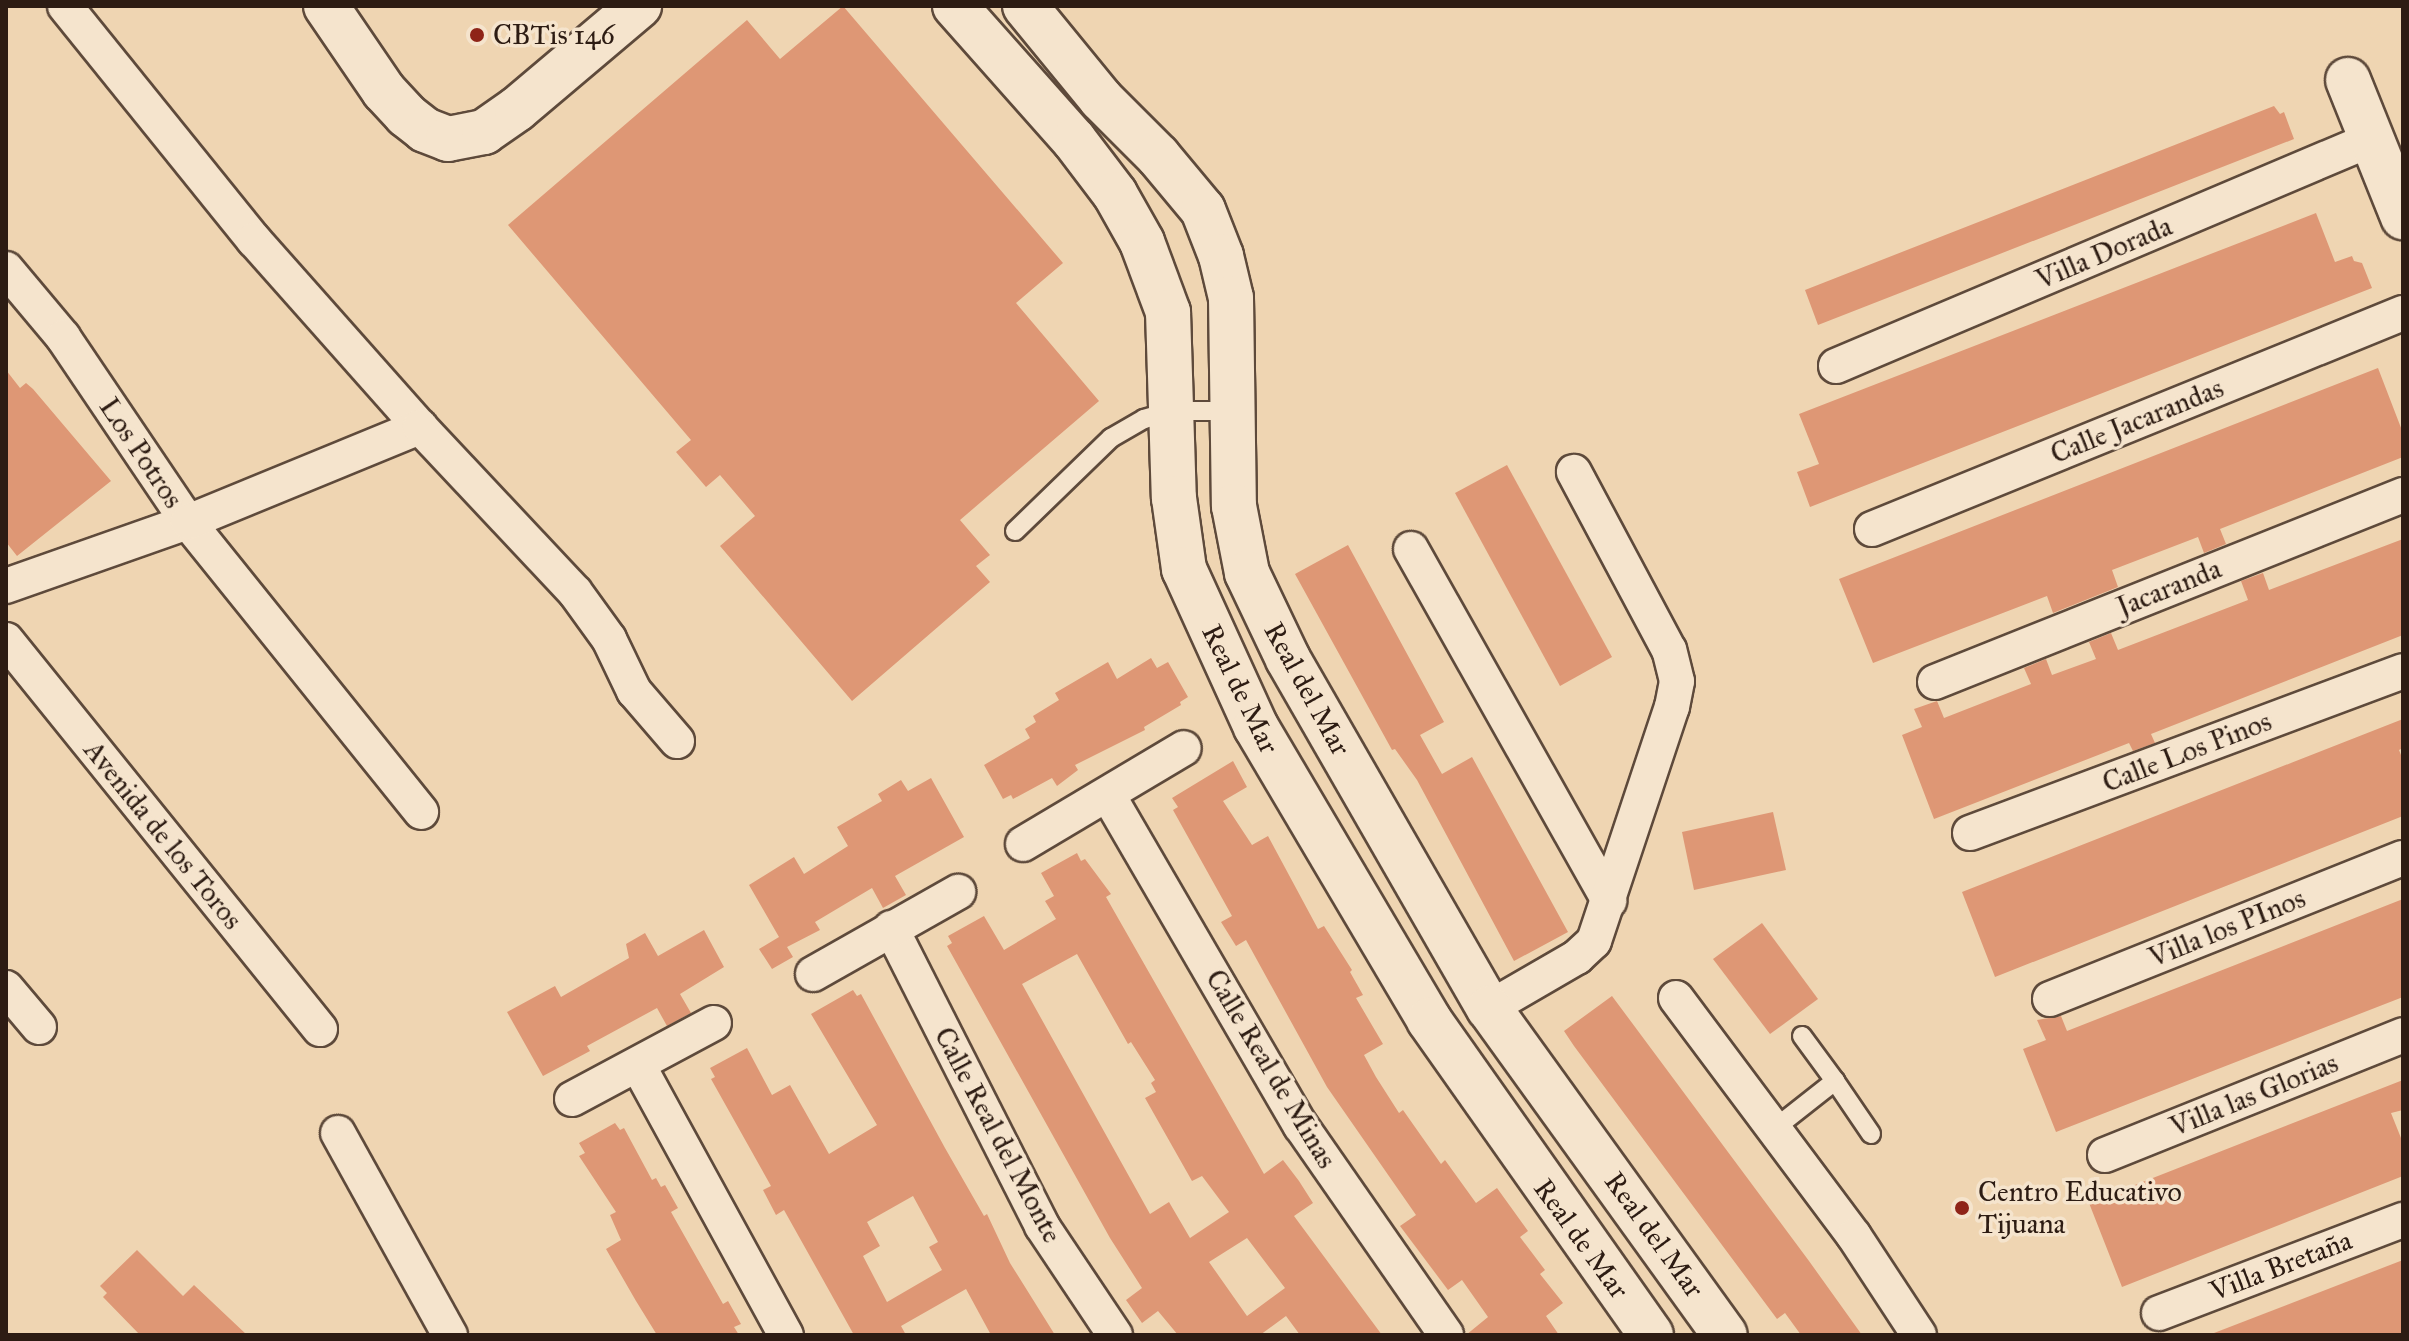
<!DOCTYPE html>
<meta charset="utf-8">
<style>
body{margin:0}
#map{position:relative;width:2409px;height:1341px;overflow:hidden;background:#efd5b2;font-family:"IM FELL Great Primer",serif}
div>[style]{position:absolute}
.building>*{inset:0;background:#de9775}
.roads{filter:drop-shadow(2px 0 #5e4a3b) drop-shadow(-2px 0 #5e4a3b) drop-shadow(0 2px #5e4a3b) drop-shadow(0 -2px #5e4a3b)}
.lane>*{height:18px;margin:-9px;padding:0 9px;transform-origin:9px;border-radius:9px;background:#f5e4cd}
.street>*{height:34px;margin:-17px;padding:0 17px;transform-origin:17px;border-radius:17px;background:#f5e4cd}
.secondary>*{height:44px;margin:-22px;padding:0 22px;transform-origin:22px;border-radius:22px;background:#f5e4cd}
.dots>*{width:22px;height:22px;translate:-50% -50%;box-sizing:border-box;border:4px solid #f5e4cd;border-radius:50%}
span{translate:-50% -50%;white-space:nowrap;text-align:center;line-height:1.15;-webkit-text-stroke:7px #f5e4cd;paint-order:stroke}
.poi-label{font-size:28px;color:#2d1c13}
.left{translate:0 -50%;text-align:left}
.street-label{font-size:28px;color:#2d1c13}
.frame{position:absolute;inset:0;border:8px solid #2d1c13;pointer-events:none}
</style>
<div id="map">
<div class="building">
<div style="clip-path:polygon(843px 6px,1063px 263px,1016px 303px,1099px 401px,960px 520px,990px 555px,976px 566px,990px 582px,852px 701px,720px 546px,755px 516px,720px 475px,706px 487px,676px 452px,691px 440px,508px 225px,747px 20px,780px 59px)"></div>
<div style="clip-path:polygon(2274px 106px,2280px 114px,2284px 112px,2294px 139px,1818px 325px,1805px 290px)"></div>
<div style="clip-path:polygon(2316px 213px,2335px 262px,2352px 256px,2354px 261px,2362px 263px,2372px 288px,1810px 507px,1797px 472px,1819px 464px,1799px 414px)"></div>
<div style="clip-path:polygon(2378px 368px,2403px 433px,2403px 457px,2220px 529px,2226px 544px,2204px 553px,2198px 537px,2112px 570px,2118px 587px,2053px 613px,2047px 596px,1873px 663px,1839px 579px)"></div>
<div style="clip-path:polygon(6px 370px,20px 388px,26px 383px,33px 389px,111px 481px,17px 556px,6px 542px)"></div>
<div style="clip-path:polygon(1507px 465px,1612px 657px,1560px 686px,1455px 493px)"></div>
<div style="clip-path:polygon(2403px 539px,2403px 635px,2151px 734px,2155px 743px,2133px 751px,2129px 743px,1934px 819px,1902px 735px,1922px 727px,1914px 709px,1937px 701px,1944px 718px,2031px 684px,2024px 668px,2046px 659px,2052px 675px,2096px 659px,2089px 642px,2111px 633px,2118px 650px,2248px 600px,2241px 581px,2263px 573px,2269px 590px)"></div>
<div style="clip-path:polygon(1348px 545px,1444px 722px,1420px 735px,1442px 774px,1472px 757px,1568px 932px,1514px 961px,1417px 780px,1395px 749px,1392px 750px,1295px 574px)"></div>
<div style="clip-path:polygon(1151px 658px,1157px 668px,1168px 662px,1188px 697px,1180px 702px,1181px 705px,1144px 727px,1145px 730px,1075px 765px,1078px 770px,1057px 786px,1052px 778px,1013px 799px,1011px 795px,1003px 799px,984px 765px,1030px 738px,1025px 729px,1036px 722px,1033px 716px,1059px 700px,1055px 693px,1108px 662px,1117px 679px)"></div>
<div style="clip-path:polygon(2403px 719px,2403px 748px,2399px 750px,2403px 760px,2403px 816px,1995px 977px,1962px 892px)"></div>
<div style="clip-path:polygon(1233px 761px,1247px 787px,1223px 801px,1252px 845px,1268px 836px,1318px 929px,1324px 926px,1352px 970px,1350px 972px,1363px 995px,1356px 998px,1383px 1044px,1364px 1055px,1376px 1077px,1399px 1113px,1403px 1110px,1441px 1164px,1445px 1160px,1476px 1203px,1497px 1188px,1528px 1231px,1520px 1237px,1545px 1270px,1540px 1274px,1563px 1303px,1546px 1316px,1559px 1335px,1466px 1335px,1488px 1317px,1462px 1280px,1448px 1290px,1400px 1226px,1416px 1215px,1327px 1087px,1246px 940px,1236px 946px,1221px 922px,1232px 916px,1173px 810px,1178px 807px,1172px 798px)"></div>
<div style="clip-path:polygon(931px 778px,964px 837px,895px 876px,906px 895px,883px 908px,872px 888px,815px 922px,820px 930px,787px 947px,793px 957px,772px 969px,759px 949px,779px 937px,749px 885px,794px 857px,804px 874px,848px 846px,837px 827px,882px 801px,878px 794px,901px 780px,908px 791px)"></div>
<div style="clip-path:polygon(1773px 812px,1786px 870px,1694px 890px,1682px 832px)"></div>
<div style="clip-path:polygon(evenodd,1077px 853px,1081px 861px,1085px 859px,1111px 894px,1106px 897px,1264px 1174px,1283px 1160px,1299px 1181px,1313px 1203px,1294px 1216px,1382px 1335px,1300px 1335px,1286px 1316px,1260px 1335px,1178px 1335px,1158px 1311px,1142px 1323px,1126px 1300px,1142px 1288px,1110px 1238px,947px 946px,952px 943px,948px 936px,984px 916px,1004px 950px,1056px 919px,1045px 901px,1054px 896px,1041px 873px,1077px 853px,1077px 954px,1128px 1044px,1131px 1042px,1155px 1080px,1151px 1083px,1156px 1092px,1145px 1098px,1192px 1181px,1202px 1176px,1229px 1212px,1190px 1238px,1169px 1202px,1150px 1214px,1022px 984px,1077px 954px,1077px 853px,1247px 1238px,1285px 1288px,1247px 1316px,1209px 1262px,1247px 1238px)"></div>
<div style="clip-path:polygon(2403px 899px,2403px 997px,2056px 1132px,2023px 1049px,2046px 1040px,2037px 1020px,2061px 1016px,2067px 1031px)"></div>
<div style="clip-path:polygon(1762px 923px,1818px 999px,1770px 1034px,1713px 959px)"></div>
<div style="clip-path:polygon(704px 930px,724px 967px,680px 994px,691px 1013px,667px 1026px,657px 1008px,587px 1046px,590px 1051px,543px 1076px,507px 1012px,555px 986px,561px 997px,629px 958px,626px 944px,645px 933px,658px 956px)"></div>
<div style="clip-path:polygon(evenodd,853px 990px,857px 996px,861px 994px,945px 1148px,984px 1216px,987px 1214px,1010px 1263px,1055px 1335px,991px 1335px,966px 1289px,901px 1326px,906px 1335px,854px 1335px,784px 1210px,776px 1215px,763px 1190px,771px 1186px,711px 1079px,715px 1077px,710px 1068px,747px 1048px,772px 1095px,790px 1085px,829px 1154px,877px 1125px,811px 1014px,853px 990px,913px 1196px,938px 1242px,929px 1247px,942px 1270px,887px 1302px,863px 1256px,880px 1246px,867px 1222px,913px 1196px)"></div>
<div style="clip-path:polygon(1612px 996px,1809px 1261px,1862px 1335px,1801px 1335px,1785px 1313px,1777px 1319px,1574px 1046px,1564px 1031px)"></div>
<div style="clip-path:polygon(2403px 1080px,2403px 1110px,2391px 1113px,2403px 1143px,2403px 1176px,2122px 1287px,2089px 1203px)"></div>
<div style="clip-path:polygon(615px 1123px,620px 1130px,624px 1128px,652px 1180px,656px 1178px,661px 1187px,665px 1185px,678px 1208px,671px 1212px,723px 1304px,728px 1301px,741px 1324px,734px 1327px,739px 1335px,657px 1335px,636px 1301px,606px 1249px,621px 1240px,610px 1215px,616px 1212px,579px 1156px,585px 1153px,579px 1143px)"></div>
<div style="clip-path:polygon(137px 1250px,183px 1296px,194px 1285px,247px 1335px,140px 1335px,103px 1297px,107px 1293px,100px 1286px)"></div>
<div style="clip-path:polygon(2403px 1260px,2403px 1335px,2214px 1335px,2214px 1333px)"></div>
</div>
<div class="roads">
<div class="lane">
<div style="left:1015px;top:531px;width:134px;rotate:-44.1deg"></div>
<div style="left:1111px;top:438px;width:38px;rotate:-30deg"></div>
<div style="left:1144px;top:419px;width:29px;rotate:-16deg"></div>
<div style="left:1172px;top:411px;width:61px"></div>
<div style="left:1802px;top:1036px;width:56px;rotate:53.7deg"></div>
<div style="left:1774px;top:1129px;width:78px;rotate:-38.2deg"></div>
<div style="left:1835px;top:1081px;width:64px;rotate:55.8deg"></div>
</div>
<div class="street">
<div style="left:65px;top:6px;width:301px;rotate:51.1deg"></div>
<div style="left:254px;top:240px;width:250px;rotate:48.4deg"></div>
<div style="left:6px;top:269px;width:89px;rotate:50deg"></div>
<div style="left:63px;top:337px;width:223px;rotate:56deg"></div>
<div style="left:188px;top:522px;width:372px;rotate:51.2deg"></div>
<div style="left:1836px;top:366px;width:582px;rotate:-22.95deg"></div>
<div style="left:1872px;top:529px;width:573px;rotate:-22.14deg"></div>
<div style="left:1411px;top:549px;width:404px;rotate:60.6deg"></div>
<div style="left:6px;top:586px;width:193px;rotate:-19.4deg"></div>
<div style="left:188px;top:522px;width:251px;rotate:-22.3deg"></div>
<div style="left:420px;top:427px;width:226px;rotate:46.8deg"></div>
<div style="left:575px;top:592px;width:58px;rotate:54.1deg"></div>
<div style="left:609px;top:639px;width:58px;rotate:64.3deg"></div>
<div style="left:634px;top:691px;width:66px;rotate:49.3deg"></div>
<div style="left:6px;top:640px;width:500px;rotate:51.1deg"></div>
<div style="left:1935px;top:682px;width:504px;rotate:-21.78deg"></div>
<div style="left:1108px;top:795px;width:383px;rotate:59.8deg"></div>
<div style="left:1301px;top:1126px;width:254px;rotate:55.2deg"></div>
<div style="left:1970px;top:833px;width:462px;rotate:-20.5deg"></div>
<div style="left:1023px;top:844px;width:187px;rotate:-30.8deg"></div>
<div style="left:891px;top:928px;width:334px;rotate:63.1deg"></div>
<div style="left:1042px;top:1226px;width:131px;rotate:56.2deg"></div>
<div style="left:813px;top:974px;width:167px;rotate:-29.5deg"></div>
<div style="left:6px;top:988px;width:51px;rotate:49.8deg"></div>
<div style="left:1676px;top:998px;width:297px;rotate:53.2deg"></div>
<div style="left:1854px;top:1236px;width:118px;rotate:56.7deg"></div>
<div style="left:2050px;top:999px;width:380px;rotate:-21.8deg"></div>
<div style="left:1489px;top:1008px;width:102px;rotate:-30.1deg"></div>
<div style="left:1577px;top:957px;width:23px;rotate:-43deg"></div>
<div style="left:1594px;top:941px;width:247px;rotate:-71.6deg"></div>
<div style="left:1672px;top:707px;width:26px;rotate:-79deg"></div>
<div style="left:1677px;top:681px;width:32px;rotate:-104deg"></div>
<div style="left:1669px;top:650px;width:202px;rotate:-118.1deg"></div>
<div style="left:638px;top:1065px;width:308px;rotate:61.3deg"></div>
<div style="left:572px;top:1099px;width:161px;rotate:-28.2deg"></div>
<div style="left:338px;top:1133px;width:231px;rotate:61deg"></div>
<div style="left:2105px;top:1155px;width:321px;rotate:-21.9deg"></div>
<div style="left:2159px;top:1313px;width:261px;rotate:-20.9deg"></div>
</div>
<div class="secondary">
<div style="left:326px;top:6px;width:103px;rotate:55.7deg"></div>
<div style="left:384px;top:91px;width:33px;rotate:47deg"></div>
<div style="left:406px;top:115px;width:24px;rotate:38deg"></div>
<div style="left:425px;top:130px;width:25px;rotate:21deg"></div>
<div style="left:448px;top:139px;width:37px;rotate:-11deg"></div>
<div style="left:484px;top:132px;width:40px;rotate:-34.9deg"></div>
<div style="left:517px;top:109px;width:160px;rotate:-40.2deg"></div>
<div style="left:955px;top:6px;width:179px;rotate:48.4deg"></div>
<div style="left:1074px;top:140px;width:68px;rotate:52.8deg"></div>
<div style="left:1115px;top:194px;width:55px;rotate:60.6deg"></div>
<div style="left:1142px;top:242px;width:75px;rotate:69.6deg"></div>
<div style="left:1168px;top:312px;width:186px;rotate:88.2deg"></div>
<div style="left:1174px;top:498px;width:72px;rotate:82deg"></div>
<div style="left:1184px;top:569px;width:174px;rotate:65.5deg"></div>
<div style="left:1256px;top:727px;width:340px;rotate:59.4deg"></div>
<div style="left:1429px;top:1020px;width:385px;rotate:54.8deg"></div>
<div style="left:1025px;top:6px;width:120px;rotate:50.7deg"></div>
<div style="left:1101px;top:99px;width:81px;rotate:45deg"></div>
<div style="left:1158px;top:156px;width:70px;rotate:50.2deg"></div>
<div style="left:1203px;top:210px;width:49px;rotate:68.6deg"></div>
<div style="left:1221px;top:256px;width:43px;rotate:76.6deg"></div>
<div style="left:1231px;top:298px;width:208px;rotate:89.2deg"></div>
<div style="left:1234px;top:506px;width:68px;rotate:79deg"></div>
<div style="left:1247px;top:573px;width:95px;rotate:64.5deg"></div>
<div style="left:1288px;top:659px;width:403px;rotate:60.1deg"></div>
<div style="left:1489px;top:1008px;width:403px;rotate:54.2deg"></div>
<div style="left:2348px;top:80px;width:148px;rotate:68.1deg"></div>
</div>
</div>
<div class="dots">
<div style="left:477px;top:35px;background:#8f2418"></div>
<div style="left:1962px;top:1208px;background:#8f2418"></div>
</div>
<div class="poi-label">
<span class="left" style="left:493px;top:35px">CBTis 146</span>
<span class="left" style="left:1978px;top:1208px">Centro Educativo<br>Tijuana</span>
</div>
<div class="street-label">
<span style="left:2104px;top:253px;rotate:-23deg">Villa Dorada</span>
<span style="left:2137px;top:421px;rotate:-22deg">Calle Jacarandas</span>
<span style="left:141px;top:453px;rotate:56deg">Los Potros</span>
<span style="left:2169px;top:588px;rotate:-22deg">Jacaranda</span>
<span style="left:1240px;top:689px;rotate:64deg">Real de Mar</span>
<span style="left:1307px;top:689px;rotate:61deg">Real del Mar</span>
<span style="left:2187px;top:752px;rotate:-21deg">Calle Los Pinos</span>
<span style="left:163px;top:835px;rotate:51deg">Avenida de los Toros</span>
<span style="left:2227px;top:928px;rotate:-22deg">Villa los PInos</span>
<span style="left:1271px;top:1069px;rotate:59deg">Calle Real de Minas</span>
<span style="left:2254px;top:1095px;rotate:-22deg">Villa las Glorias</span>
<span style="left:998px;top:1135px;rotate:62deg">Calle Real del Monte</span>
<span style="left:1654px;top:1235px;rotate:54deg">Real del Mar</span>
<span style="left:1581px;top:1239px;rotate:54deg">Real de Mar</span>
<span style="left:2281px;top:1266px;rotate:-21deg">Villa Bretaña</span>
</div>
<div class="frame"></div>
</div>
